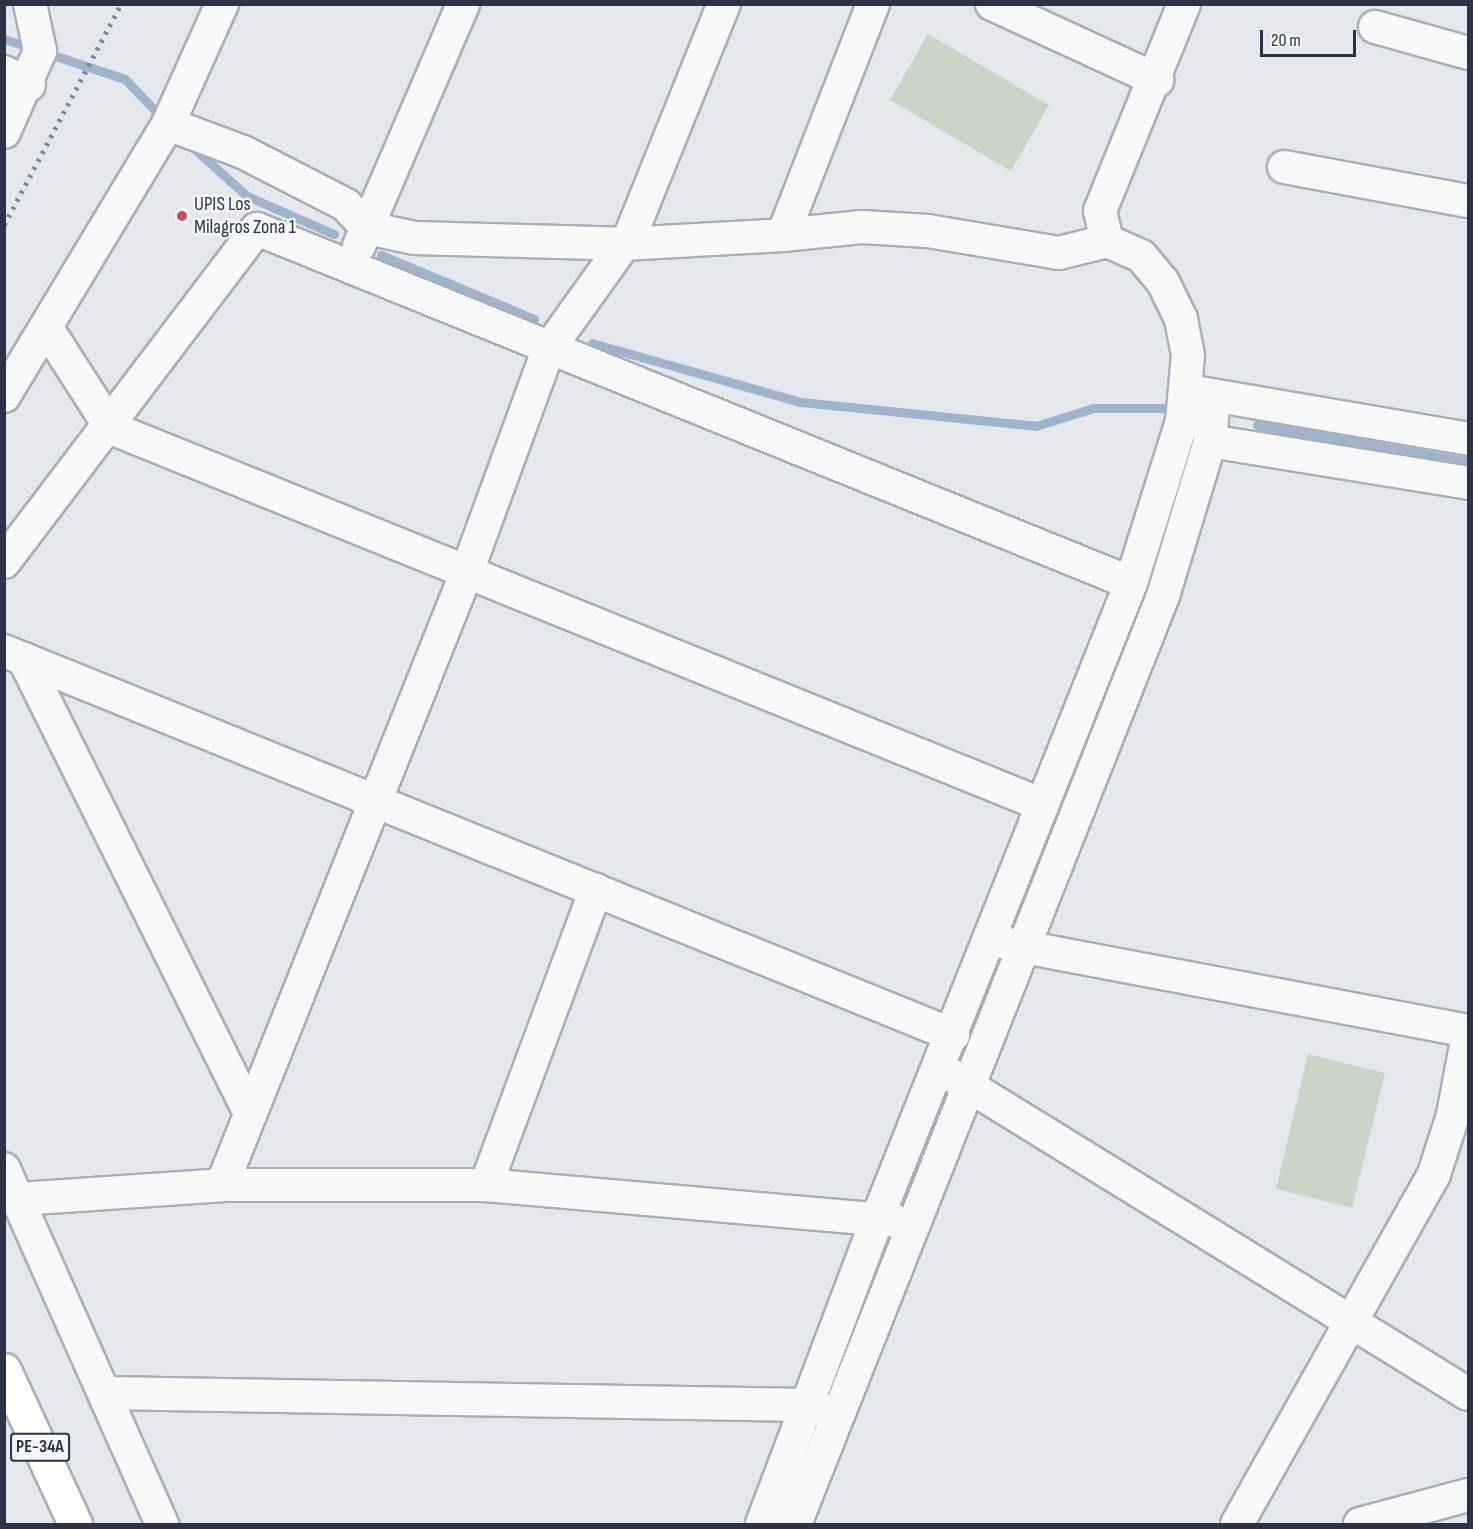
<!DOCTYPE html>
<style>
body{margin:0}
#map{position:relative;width:1473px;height:1529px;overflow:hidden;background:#e4e7ec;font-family:"Sofia Sans Condensed",sans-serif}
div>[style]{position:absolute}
.green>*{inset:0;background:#c9d6c5}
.stream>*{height:9px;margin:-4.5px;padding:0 4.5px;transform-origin:4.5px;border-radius:4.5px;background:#9fb4cc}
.roads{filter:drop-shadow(2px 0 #a9aeb7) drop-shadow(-2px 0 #a9aeb7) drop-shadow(0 2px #a9aeb7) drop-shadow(0 -2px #a9aeb7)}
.minor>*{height:32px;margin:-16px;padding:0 16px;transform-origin:16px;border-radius:16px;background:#f7f8fa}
.highway>*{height:33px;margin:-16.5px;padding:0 16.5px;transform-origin:16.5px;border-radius:16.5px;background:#fff}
.rail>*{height:4.5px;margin-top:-2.25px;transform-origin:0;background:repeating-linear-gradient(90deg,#7d8696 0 3px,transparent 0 9px)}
.dots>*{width:16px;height:16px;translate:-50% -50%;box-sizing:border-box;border:3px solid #f4f6f9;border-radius:50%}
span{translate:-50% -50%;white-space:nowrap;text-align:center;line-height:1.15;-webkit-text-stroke:5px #f4f6f9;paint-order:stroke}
.shield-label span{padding:2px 4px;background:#f4f6f9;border:2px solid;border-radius:4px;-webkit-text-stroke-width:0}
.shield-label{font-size:18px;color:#2b3445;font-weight:700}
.poi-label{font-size:20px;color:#2b3445}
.left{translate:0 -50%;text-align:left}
.frame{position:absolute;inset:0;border:6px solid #2b3445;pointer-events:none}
.scale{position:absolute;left:1260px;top:30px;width:96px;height:27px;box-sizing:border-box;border:3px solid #2b3445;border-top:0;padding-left:8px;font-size:18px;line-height:21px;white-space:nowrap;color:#2b3445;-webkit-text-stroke:4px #f4f6f9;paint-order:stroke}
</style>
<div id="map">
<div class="green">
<div style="clip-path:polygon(928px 34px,1049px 105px,1011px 171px,890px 100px)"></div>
<div style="clip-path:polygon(1182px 463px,1189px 465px,1159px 568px,1151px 565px)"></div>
<div style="clip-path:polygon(1131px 618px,1138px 620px,1081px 772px,1074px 769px)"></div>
<div style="clip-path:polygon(998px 962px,1003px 964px,983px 1016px,976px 1014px)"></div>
<div style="clip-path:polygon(1308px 1054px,1385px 1073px,1352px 1208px,1276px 1189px)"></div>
<div style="clip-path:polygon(937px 1102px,942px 1113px,912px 1190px,904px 1187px)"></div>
<div style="clip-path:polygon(879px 1254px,885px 1255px,842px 1371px,836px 1369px)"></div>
</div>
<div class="stream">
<div style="left:4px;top:39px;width:127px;rotate:18.3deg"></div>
<div style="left:125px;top:79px;width:57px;rotate:46.4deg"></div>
<div style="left:189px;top:144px;width:78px;rotate:41.9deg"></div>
<div style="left:247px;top:196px;width:95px;rotate:23.6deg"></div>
<div style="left:381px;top:255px;width:166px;rotate:22.7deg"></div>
<div style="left:592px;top:343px;width:217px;rotate:15.8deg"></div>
<div style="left:801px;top:402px;width:236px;rotate:5.8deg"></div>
<div style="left:1036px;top:426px;width:60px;rotate:-17.5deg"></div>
<div style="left:1093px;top:408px;width:74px"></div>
<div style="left:1257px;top:425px;width:214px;rotate:9.9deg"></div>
</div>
<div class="roads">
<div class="minor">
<div style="left:992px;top:4px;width:182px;rotate:24.7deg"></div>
<div style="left:1375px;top:27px;width:97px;rotate:15.6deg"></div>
<div style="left:4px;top:72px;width:28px;rotate:27deg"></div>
<div style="left:168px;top:124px;width:80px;rotate:20.5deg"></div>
<div style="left:243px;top:152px;width:116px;rotate:27.2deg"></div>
<div style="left:346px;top:205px;width:31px;rotate:48deg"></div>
<div style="left:367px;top:228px;width:49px;rotate:11.8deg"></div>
<div style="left:415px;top:238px;width:209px;rotate:1.6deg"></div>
<div style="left:624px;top:244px;width:159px;rotate:-3.2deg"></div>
<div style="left:783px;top:235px;width:248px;rotate:-68.7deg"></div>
<div style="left:4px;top:132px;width:89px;rotate:-66deg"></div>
<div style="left:40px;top:51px;width:48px;rotate:-102deg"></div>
<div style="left:1284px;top:167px;width:187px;rotate:10.5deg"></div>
<div style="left:783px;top:235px;width:79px;rotate:-5.8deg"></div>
<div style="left:862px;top:227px;width:66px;rotate:3.5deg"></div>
<div style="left:928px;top:231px;width:133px;rotate:9.5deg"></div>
<div style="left:1059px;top:253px;width:49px;rotate:-14deg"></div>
<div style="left:359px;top:246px;width:263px;rotate:-66.7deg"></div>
<div style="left:48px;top:330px;width:117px;rotate:57.3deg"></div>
<div style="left:111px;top:428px;width:1005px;rotate:22.02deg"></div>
<div style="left:1194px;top:392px;width:278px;rotate:9.7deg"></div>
<div style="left:4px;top:396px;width:318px;rotate:-58.9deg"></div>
<div style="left:168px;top:124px;width:132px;rotate:-65.8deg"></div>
<div style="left:1210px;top:441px;width:261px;rotate:9.2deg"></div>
<div style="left:4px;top:562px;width:418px;rotate:-52.8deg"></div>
<div style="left:257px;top:229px;width:943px;rotate:22.05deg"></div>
<div style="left:4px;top:651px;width:1024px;rotate:22.03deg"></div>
<div style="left:24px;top:659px;width:507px;rotate:63.54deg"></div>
<div style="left:1008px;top:944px;width:468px;rotate:10.7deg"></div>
<div style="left:951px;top:1075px;width:607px;rotate:31.68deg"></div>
<div style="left:4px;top:1169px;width:389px;rotate:66deg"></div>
<div style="left:222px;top:1185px;width:663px;rotate:-68.23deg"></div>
<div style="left:468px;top:569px;width:233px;rotate:-69.9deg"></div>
<div style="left:548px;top:350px;width:143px;rotate:-54.4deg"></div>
<div style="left:631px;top:234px;width:248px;rotate:-68deg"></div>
<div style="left:486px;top:1185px;width:315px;rotate:-69.6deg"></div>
<div style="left:19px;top:1199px;width:203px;rotate:-3.9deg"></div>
<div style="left:222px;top:1185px;width:264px"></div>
<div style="left:486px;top:1185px;width:411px;rotate:5deg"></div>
<div style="left:106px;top:1393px;width:703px;rotate:0.98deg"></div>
<div style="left:809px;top:1405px;width:19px;rotate:18deg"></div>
<div style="left:762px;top:1524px;width:326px;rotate:-69.3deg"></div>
<div style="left:877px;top:1219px;width:685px;rotate:-68.23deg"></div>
<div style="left:1131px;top:583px;width:170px;rotate:-72.5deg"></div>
<div style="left:1182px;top:421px;width:66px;rotate:-84.8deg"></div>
<div style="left:1188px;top:355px;width:37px;rotate:-101deg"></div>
<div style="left:1181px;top:319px;width:41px;rotate:-115.9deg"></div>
<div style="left:1163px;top:282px;width:34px;rotate:-130deg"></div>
<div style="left:1141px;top:256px;width:37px;rotate:-156deg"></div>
<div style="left:1107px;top:241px;width:31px;rotate:-103deg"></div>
<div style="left:1100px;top:211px;width:223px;rotate:-67.9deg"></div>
<div style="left:795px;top:1524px;width:998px;rotate:-68.37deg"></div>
<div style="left:1163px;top:596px;width:162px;rotate:-73.1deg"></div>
<div style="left:1210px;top:441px;width:45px;rotate:-84.9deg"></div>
<div style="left:1237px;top:1524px;width:402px;rotate:-60.6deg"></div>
<div style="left:1434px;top:1174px;width:62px;rotate:-72.1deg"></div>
<div style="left:1453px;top:1115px;width:81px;rotate:-79.4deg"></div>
<div style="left:1360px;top:1524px;width:112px;rotate:-15deg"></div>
</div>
<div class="highway">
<div style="left:4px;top:1370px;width:170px;rotate:65.2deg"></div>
</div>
</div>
<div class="rail">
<div style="left:4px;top:225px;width:250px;rotate:-62.1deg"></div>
</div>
<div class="dots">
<div style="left:182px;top:216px;background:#d1495b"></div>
</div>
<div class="shield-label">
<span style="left:40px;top:1447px">PE-34A</span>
</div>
<div class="poi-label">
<span class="left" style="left:194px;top:216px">UPIS Los<br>Milagros Zona 1</span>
</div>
<div class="frame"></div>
<div class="scale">20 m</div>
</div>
